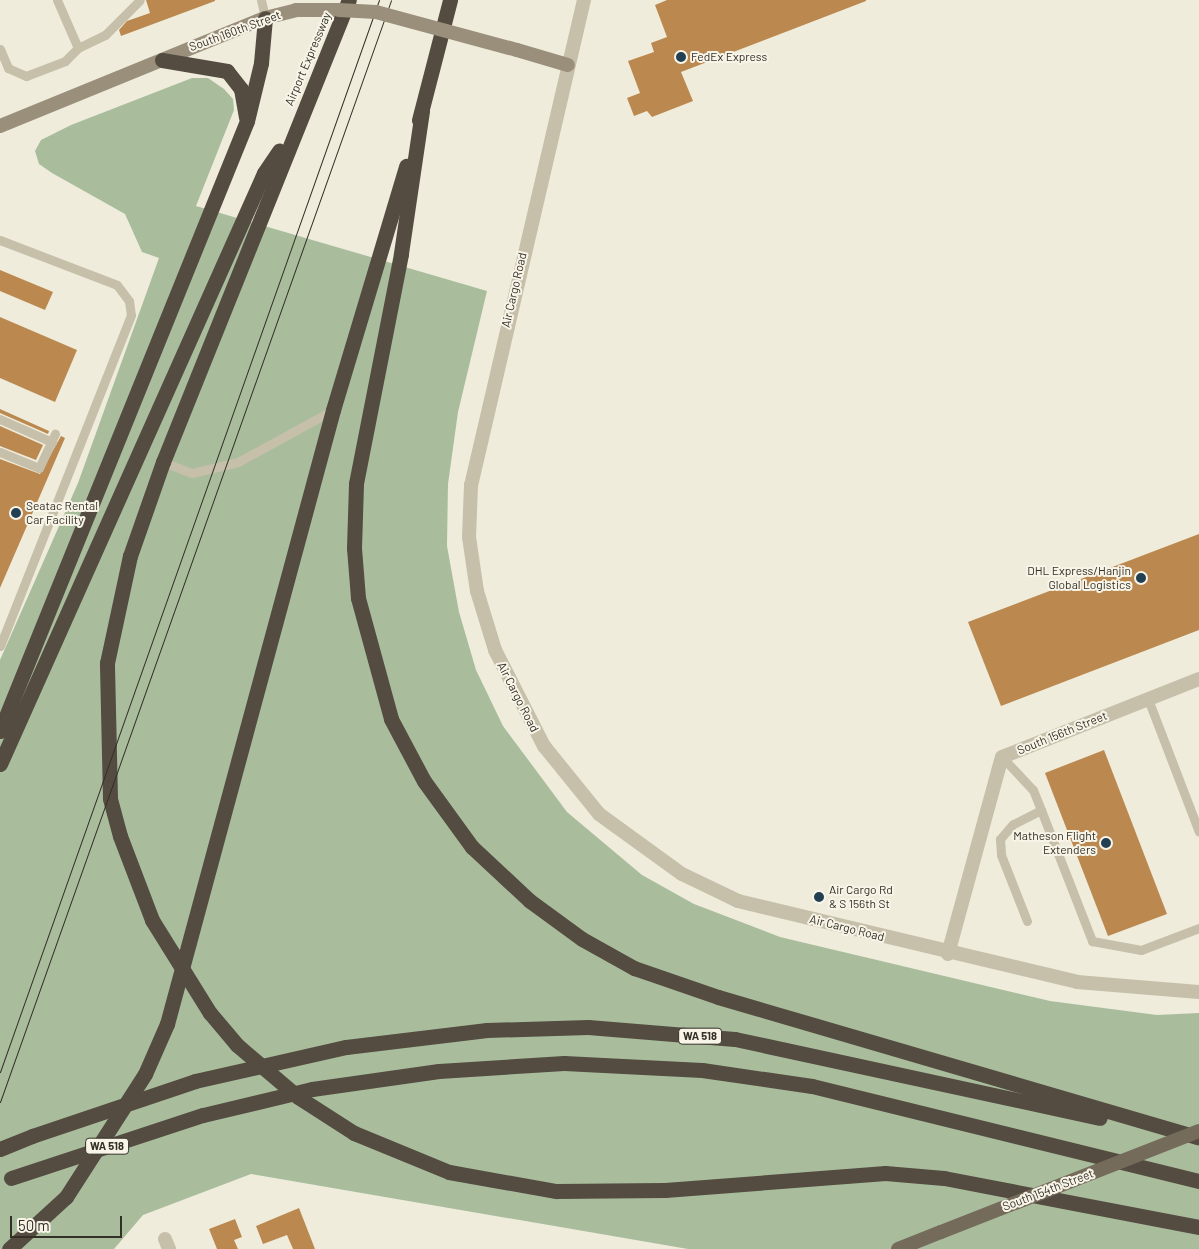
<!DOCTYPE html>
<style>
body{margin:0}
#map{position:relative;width:1199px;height:1249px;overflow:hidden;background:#efecdc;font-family:Barlow,sans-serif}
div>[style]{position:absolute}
.green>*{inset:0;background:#a9bd9d}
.building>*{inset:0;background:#bb894f}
.service>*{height:9px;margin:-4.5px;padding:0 4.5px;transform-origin:4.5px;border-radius:4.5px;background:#c6bfa9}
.minor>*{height:14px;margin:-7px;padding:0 7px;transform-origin:7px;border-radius:7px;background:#c6bfa9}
.tertiary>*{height:14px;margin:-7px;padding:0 7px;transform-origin:7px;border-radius:7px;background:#c6bfa9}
.secondary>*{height:14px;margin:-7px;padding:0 7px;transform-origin:7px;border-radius:7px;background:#9a8f7b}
.primary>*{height:14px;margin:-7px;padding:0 7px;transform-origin:7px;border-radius:7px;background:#756b5b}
.motorway>*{height:15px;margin:-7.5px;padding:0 7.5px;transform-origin:7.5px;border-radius:7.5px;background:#544c40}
.tram>*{height:1px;margin:-0.5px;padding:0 0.5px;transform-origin:0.5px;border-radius:0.5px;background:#343028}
.secondary-bridge>*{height:14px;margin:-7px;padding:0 7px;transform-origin:7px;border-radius:7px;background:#9a8f7b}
.primary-bridge>*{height:14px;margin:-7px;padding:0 7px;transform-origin:7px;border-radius:7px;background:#756b5b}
.motorway-bridge>*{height:15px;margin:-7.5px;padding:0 7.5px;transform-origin:7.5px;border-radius:7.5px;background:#544c40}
.dots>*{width:14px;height:14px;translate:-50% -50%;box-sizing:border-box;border:2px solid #f8f5e8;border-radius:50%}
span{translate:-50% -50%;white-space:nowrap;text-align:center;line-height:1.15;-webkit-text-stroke:4px #f8f5e8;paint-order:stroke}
.shield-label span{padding:1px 4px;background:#f8f5e8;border:1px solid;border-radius:4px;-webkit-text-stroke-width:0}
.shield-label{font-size:11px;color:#343028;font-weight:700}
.street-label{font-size:12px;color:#343028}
.poi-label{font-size:12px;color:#343028}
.left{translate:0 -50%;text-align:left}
.right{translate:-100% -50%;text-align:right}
.scale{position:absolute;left:10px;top:1216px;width:112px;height:22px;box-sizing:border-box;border:2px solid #343028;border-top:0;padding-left:6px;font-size:15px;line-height:18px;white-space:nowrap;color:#343028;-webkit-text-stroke:4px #f8f5e8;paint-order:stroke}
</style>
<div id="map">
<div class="green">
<div style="clip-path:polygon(192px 78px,208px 78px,224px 89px,233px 99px,234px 110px,196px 206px,487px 291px,458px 412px,448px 484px,447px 546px,459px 612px,476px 670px,503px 726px,567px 812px,642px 875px,694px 904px,780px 937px,1050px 1001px,1157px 1015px,1199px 1013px,1199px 1249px,688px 1249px,251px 1174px,143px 1215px,114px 1249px,0 1249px,0 660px,78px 483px,159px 258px,142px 252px,125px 214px,52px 173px,39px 164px,35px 151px,41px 140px,71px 125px)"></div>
</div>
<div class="building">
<div style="clip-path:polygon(146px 0,215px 0,215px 1px,121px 36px,119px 30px,127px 21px,150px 13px)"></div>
<div style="clip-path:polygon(667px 0,866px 0,866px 1px,681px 72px,693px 101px,652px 117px,647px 111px,634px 116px,627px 98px,640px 93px,628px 61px,654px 52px,651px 43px,667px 37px,655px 5px)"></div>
<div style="clip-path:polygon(0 270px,53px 292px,45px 310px,0 291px)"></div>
<div style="clip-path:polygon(0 317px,77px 350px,55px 402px,0 378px)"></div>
<div style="clip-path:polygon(0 409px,49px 431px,48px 434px,0 413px)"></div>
<div style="clip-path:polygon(0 426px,43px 445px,36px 460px,0 446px)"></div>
<div style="clip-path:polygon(61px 436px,65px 438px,0 588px,0 459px,40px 474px)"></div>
<div style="clip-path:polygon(1199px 534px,1199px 630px,1001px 706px,968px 622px)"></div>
<div style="clip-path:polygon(1104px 750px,1167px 914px,1108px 936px,1045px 773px)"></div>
<div style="clip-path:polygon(299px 1208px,315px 1249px,293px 1249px,287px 1235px,263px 1244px,256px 1226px)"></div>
<div style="clip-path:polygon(235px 1219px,242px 1237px,234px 1240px,238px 1249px,217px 1249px,209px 1229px)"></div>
</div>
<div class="service">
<div style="left:57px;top:0;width:52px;rotate:66.4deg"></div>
<div style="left:261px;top:0;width:18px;rotate:77deg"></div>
<div style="left:0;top:49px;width:21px;rotate:67deg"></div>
<div style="left:8px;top:68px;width:20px;rotate:24deg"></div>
<div style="left:26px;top:76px;width:42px;rotate:-21deg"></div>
<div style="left:65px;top:61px;width:18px;rotate:-45deg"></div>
<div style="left:78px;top:48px;width:30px;rotate:-26deg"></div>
<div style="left:105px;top:35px;width:49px;rotate:-45deg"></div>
<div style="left:0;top:240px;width:125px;rotate:21deg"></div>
<div style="left:117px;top:285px;width:20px;rotate:53deg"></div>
<div style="left:129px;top:301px;width:14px;rotate:82deg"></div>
<div style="left:131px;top:315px;width:356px;rotate:111.6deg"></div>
<div style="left:0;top:419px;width:57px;rotate:23.9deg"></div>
<div style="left:0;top:452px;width:42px;rotate:22.3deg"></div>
<div style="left:39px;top:468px;width:38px;rotate:-65deg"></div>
<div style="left:163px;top:462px;width:31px;rotate:21deg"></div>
<div style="left:192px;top:473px;width:47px;rotate:-13.4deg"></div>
<div style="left:238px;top:462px;width:108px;rotate:-28.7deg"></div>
<div style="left:1148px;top:699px;width:142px;rotate:69deg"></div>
<div style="left:1002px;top:757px;width:45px;rotate:46.8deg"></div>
<div style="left:1033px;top:790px;width:22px;rotate:68deg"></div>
<div style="left:1041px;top:810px;width:31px;rotate:153deg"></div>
<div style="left:1013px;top:824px;width:20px;rotate:131deg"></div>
<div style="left:1000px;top:839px;width:16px;rotate:86deg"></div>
<div style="left:1001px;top:855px;width:71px;rotate:68.5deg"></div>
<div style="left:1041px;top:810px;width:141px;rotate:68.7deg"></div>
<div style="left:1092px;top:941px;width:50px;rotate:10.4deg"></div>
<div style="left:1141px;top:950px;width:62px;rotate:-20.8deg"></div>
</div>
<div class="minor">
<div style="left:948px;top:954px;width:204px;rotate:-74.7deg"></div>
<div style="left:1002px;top:757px;width:212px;rotate:-21.6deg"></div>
<div style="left:165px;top:1239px;width:11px;rotate:68deg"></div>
</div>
<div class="tertiary">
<div style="left:584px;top:0;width:498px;rotate:103.1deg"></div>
<div style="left:471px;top:485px;width:52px;rotate:92.2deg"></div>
<div style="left:469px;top:537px;width:55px;rotate:81.6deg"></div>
<div style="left:477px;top:591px;width:62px;rotate:73deg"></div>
<div style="left:495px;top:650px;width:108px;rotate:63deg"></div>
<div style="left:544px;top:746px;width:87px;rotate:51deg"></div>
<div style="left:599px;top:814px;width:102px;rotate:35.9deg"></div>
<div style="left:682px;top:874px;width:62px;rotate:25.7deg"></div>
<div style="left:738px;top:901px;width:349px;rotate:13.4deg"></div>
<div style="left:1077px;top:982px;width:122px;rotate:4.7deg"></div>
</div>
<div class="secondary">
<div style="left:517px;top:50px;width:53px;rotate:16.4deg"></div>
<div style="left:0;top:126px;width:286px;rotate:-22.2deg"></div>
<div style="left:265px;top:18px;width:32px;rotate:-14deg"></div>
<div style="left:296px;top:10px;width:43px"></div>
</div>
<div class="primary">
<div style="left:898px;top:1249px;width:46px;rotate:-21.6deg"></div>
</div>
<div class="motorway">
<div style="left:162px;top:60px;width:66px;rotate:9.6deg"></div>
<div style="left:227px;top:71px;width:23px;rotate:52deg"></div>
<div style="left:241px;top:89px;width:29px;rotate:80deg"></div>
<div style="left:422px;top:111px;width:145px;rotate:98.4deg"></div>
<div style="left:401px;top:254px;width:234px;rotate:101.1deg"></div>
<div style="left:356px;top:484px;width:64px;rotate:91.8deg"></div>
<div style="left:354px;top:548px;width:50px;rotate:85.4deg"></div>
<div style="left:358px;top:598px;width:125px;rotate:74.7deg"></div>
<div style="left:391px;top:719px;width:70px;rotate:62deg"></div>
<div style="left:424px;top:781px;width:82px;rotate:54deg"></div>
<div style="left:472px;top:847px;width:79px;rotate:43deg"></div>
<div style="left:530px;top:901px;width:64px;rotate:36.2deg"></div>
<div style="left:582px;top:939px;width:60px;rotate:29.1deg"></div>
<div style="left:634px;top:968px;width:89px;rotate:19deg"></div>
<div style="left:718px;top:997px;width:500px;rotate:16.3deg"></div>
<div style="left:419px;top:120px;width:124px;rotate:-75.5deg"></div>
<div style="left:0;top:731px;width:658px;rotate:-67.96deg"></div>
<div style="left:247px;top:121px;width:60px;rotate:-76.4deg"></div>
<div style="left:261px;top:63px;width:45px;rotate:-84.9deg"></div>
<div style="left:0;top:764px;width:647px;rotate:-65.93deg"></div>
<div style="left:264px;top:173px;width:27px;rotate:-56deg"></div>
<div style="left:120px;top:836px;width:39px;rotate:-105deg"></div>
<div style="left:110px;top:798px;width:135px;rotate:-91.3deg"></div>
<div style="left:107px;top:663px;width:109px;rotate:-77.9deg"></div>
<div style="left:130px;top:556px;width:100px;rotate:-70.7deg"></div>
<div style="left:163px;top:462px;width:498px;rotate:-68.1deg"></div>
<div style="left:195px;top:1081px;width:155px;rotate:-12.7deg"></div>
<div style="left:346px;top:1047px;width:142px;rotate:-6.9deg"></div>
<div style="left:487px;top:1030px;width:101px;rotate:-1.7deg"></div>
<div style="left:588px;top:1027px;width:147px;rotate:4.7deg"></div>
<div style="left:735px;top:1039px;width:373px;rotate:12.2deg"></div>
<div style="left:203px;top:1115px;width:112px;rotate:-13.4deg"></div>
<div style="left:312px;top:1089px;width:128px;rotate:-8.1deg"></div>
<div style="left:439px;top:1071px;width:125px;rotate:-3.7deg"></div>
<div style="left:564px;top:1063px;width:138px;rotate:2.9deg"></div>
<div style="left:702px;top:1070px;width:111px;rotate:8.3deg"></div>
<div style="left:812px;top:1086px;width:398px;rotate:13.8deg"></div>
<div style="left:354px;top:1133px;width:103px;rotate:22.3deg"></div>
<div style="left:449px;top:1172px;width:109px;rotate:10.1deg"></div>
<div style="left:556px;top:1191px;width:109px;rotate:-0.5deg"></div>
<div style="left:665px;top:1190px;width:221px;rotate:-4.4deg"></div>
<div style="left:885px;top:1173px;width:59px;rotate:4.8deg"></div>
<div style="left:944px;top:1178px;width:260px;rotate:10.9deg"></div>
<div style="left:0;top:1149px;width:35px;rotate:-22deg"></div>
<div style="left:9px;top:1249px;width:77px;rotate:-42.4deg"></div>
<div style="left:66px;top:1197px;width:146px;rotate:-57.3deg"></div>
<div style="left:145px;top:1074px;width:55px;rotate:-66.3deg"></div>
<div style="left:167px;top:1024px;width:636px;rotate:-74.87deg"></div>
<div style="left:333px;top:410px;width:255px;rotate:-73.3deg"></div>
</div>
<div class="tram">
<div style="left:0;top:1072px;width:1137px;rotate:-70.53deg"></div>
<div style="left:0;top:1102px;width:1169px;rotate:-70.46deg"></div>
</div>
<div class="secondary-bridge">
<div style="left:339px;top:10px;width:37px;rotate:3deg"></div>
<div style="left:376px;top:12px;width:146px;rotate:15.1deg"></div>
</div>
<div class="primary-bridge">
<div style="left:941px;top:1232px;width:277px;rotate:-21.4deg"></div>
</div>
<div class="motorway-bridge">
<div style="left:120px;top:836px;width:90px;rotate:69.1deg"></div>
<div style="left:152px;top:920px;width:110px;rotate:58.1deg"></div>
<div style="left:210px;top:1013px;width:42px;rotate:49.8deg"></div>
<div style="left:237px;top:1045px;width:80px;rotate:40.4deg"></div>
<div style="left:298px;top:1097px;width:67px;rotate:32.7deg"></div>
<div style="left:32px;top:1136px;width:172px;rotate:-18.6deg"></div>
<div style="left:11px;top:1178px;width:202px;rotate:-18.2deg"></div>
</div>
<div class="dots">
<div style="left:681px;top:57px;background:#224052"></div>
<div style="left:16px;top:513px;background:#224052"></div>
<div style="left:1141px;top:578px;background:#224052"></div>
<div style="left:1106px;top:843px;background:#224052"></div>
<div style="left:819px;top:897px;background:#224052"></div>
</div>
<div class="shield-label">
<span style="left:700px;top:1036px">WA 518</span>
<span style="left:107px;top:1146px">WA 518</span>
</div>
<div class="street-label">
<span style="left:235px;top:31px;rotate:-20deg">South 160th Street</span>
<span style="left:308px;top:59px;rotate:-67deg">Airport Expressway</span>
<span style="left:514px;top:290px;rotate:-77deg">Air Cargo Road</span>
<span style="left:518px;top:697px;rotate:63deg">Air Cargo Road</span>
<span style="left:1062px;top:733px;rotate:-22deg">South 156th Street</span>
<span style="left:847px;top:928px;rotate:14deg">Air Cargo Road</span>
<span style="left:1048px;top:1190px;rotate:-21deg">South 154th Street</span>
</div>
<div class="poi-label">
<span class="left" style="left:691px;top:57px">FedEx Express</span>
<span class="left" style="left:26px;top:513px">Seatac Rental<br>Car Facility</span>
<span class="right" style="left:1131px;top:578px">DHL Express/Hanjin<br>Global Logistics</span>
<span class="right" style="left:1096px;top:843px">Matheson Flight<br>Extenders</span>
<span class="left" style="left:829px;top:897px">Air Cargo Rd<br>&amp; S 156th St</span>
</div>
<div class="scale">50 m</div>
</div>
